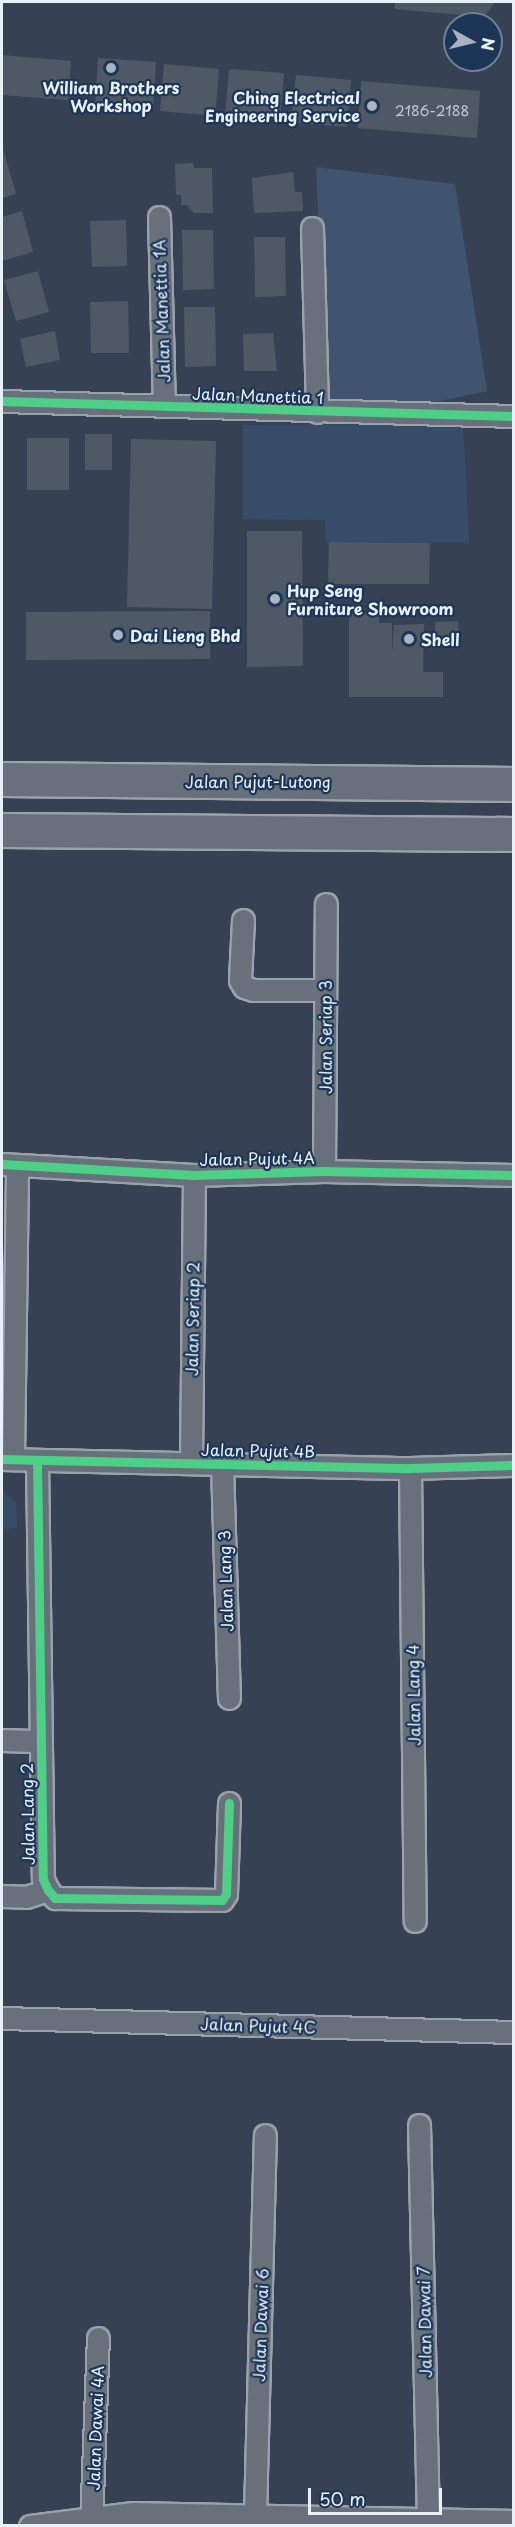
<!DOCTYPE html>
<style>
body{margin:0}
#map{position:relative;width:515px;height:2527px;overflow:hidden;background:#364254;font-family:"Playpen Sans",sans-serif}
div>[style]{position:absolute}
.built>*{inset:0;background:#364c68}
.green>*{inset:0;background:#405470}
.building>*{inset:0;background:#4f5966}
.roads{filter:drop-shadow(2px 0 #9ba2ab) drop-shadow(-2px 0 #9ba2ab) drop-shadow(0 2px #9ba2ab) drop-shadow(0 -2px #9ba2ab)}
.street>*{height:21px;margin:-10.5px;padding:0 10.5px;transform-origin:10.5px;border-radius:10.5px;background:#68717b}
.highway>*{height:33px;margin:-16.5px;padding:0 16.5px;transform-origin:16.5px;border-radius:16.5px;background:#68717b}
.cycleway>*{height:9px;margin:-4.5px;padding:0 4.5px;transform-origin:4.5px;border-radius:4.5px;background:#4dcf88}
.dots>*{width:16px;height:16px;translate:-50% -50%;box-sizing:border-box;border:3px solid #1d3557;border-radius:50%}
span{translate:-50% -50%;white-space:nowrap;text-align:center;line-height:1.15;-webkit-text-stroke:4.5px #1d3557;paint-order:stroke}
.number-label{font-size:14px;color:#c2cbd4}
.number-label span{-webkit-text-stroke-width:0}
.poi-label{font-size:16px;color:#e8f1f8;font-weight:700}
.right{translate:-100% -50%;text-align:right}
.left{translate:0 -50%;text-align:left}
.street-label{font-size:16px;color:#e8f1f8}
.frame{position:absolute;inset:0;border:3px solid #e8f1f8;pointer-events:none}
.north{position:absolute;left:443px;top:12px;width:60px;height:60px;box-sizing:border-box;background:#1d3557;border:2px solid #6e8097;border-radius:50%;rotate:98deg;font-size:16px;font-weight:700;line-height:24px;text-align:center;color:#e8f1f8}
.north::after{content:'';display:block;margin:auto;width:21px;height:27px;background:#aab4bf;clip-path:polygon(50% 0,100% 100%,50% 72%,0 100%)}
.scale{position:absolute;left:308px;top:2488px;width:134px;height:27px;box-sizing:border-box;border:3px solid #e8f1f8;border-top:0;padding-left:8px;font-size:18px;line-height:21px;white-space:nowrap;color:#e8f1f8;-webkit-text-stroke:4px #1d3557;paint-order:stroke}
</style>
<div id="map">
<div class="built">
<div style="clip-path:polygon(463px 424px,469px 543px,326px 542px,325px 520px,243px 519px,243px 425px)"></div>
<div style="clip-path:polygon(2px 1492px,16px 1502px,17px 1528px,2px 1529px)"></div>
</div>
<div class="green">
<div style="clip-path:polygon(316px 167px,455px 184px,487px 391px,436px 402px,326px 400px)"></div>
</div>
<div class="building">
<div style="clip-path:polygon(395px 2px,495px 2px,484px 17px,395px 9px)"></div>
<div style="clip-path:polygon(2px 55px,71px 61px,68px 100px,2px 95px)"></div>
<div style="clip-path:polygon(98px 58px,156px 62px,153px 110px,95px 106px)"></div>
<div style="clip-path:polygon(164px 64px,219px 69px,215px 116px,160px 111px)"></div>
<div style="clip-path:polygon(229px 69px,284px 73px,280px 120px,225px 116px)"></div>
<div style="clip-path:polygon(296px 75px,351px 80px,347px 127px,291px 122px)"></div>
<div style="clip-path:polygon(361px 81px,480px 91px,477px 138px,358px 128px)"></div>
<div style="clip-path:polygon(2px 145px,16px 194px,2px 198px)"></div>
<div style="clip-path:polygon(193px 163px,194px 168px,212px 168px,213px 213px,194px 213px,187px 205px,181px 205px,181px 195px,176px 195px,175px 164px)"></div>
<div style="clip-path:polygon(293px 172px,295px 192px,302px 192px,303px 211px,254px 213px,252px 178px)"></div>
<div style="clip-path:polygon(22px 211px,33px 252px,2px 261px,2px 217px)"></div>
<div style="clip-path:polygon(126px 220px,127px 266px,92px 267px,90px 221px)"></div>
<div style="clip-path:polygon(182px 230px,213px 230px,214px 289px,183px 290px)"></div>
<div style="clip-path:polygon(254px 237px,285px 237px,286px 296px,255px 297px)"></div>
<div style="clip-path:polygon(38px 271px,49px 312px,16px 321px,4px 280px)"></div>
<div style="clip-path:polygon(128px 301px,129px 353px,91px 353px,90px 302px)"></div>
<div style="clip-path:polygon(184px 307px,215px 307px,216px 366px,185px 367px)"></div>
<div style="clip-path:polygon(55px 331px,60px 360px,26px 367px,20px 339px)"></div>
<div style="clip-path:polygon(273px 333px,277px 371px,244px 371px,243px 334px)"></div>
<div style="clip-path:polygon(85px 434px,112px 434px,112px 470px,85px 470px)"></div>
<div style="clip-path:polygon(27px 438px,69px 438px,69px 490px,27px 490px)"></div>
<div style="clip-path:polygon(131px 439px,216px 441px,212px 609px,127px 607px)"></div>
<div style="clip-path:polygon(247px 531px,302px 531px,303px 666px,247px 667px)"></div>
<div style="clip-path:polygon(329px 542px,430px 543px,429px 584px,328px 584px)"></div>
<div style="clip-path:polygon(210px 611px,210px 659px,26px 660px,26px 612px)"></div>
<div style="clip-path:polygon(349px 613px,379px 614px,379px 623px,392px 623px,392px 654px,394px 625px,424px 624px,423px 672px,443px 672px,443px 697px,349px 697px)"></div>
<div style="clip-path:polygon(458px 621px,459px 645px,435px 646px,435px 622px)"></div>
</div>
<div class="roads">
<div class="street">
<div style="left:159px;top:217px;width:189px;rotate:88.5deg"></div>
<div style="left:312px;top:228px;width:184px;rotate:88.4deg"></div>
<div style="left:2px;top:401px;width:512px;rotate:1.68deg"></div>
<div style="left:243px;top:920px;width:60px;rotate:92.9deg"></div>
<div style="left:240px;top:980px;width:8px;rotate:60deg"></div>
<div style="left:244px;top:987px;width:9px;rotate:18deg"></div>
<div style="left:253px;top:990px;width:72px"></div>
<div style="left:2px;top:1164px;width:192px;rotate:3.3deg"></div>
<div style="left:194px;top:1175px;width:130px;rotate:-1.8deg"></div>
<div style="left:324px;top:1171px;width:190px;rotate:1.2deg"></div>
<div style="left:324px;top:1171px;width:267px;rotate:-89.6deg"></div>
<div style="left:2px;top:1459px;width:408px;rotate:1.3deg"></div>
<div style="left:410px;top:1468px;width:104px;rotate:-1.7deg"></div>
<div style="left:13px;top:1459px;width:294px;rotate:-89.2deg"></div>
<div style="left:37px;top:1460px;width:419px;rotate:89.2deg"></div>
<div style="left:43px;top:1879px;width:12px;rotate:66deg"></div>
<div style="left:48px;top:1890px;width:11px;rotate:49deg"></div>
<div style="left:55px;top:1898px;width:167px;rotate:0.7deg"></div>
<div style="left:222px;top:1900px;width:7px;rotate:-56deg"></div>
<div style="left:226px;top:1894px;width:91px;rotate:-88.1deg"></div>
<div style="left:191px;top:1463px;width:288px;rotate:-89.4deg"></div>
<div style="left:222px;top:1464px;width:234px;rotate:88.3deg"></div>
<div style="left:410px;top:1468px;width:453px;rotate:89.4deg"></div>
<div style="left:2px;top:1740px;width:38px;rotate:2deg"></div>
<div style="left:2px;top:1896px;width:24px;rotate:2deg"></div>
<div style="left:26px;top:1897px;width:23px;rotate:-18deg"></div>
<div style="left:2px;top:2018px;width:512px;rotate:1.57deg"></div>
<div style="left:419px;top:2125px;width:394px;rotate:88.7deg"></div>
<div style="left:255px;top:2514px;width:379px;rotate:-88.5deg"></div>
<div style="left:30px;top:2526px;width:104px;rotate:-7.2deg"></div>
<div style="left:133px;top:2513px;width:381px;rotate:1.2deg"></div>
<div style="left:91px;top:2526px;width:188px;rotate:-87.9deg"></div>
</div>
<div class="highway">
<div style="left:2px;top:779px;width:512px;rotate:0.56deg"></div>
<div style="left:2px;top:830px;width:512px;rotate:0.45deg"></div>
</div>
</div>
<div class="cycleway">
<div style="left:2px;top:401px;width:512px;rotate:1.68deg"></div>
<div style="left:2px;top:1164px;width:192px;rotate:3.3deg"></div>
<div style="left:194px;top:1175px;width:130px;rotate:-1.8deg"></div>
<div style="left:324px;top:1171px;width:190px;rotate:1.2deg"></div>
<div style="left:2px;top:1459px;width:408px;rotate:1.3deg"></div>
<div style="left:410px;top:1468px;width:104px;rotate:-1.7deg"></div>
<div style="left:37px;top:1460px;width:419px;rotate:89.2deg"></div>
<div style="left:43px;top:1879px;width:12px;rotate:66deg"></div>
<div style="left:48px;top:1890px;width:11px;rotate:49deg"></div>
<div style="left:55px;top:1898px;width:167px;rotate:0.7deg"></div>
<div style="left:222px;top:1900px;width:7px;rotate:-56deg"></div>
<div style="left:226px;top:1894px;width:91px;rotate:-88.1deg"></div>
</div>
<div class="dots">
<div style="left:111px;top:68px;background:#aab4bf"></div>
<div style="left:372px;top:106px;background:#aab4bf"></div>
<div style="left:275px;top:599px;background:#aab4bf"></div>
<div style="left:118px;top:635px;background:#aab4bf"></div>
<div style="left:409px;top:639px;background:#aab4bf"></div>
</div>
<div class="number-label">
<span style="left:432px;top:111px">2186-2188</span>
</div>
<div class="poi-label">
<span style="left:111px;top:96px">William Brothers<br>Workshop</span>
<span class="right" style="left:360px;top:106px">Ching Electrical<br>Engineering Service</span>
<span class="left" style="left:287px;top:599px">Hup Seng<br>Furniture Showroom</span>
<span class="left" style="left:130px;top:635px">Dai Lieng Bhd</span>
<span class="left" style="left:421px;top:639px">Shell</span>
</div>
<div class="street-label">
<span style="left:161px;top:311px;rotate:-92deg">Jalan Manettia 1A</span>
<span style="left:258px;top:395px;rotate:2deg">Jalan Manettia 1</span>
<span style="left:258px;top:781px">Jalan Pujut-Lutong</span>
<span style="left:325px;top:1037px;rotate:-90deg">Jalan Seriap 3</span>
<span style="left:257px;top:1158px;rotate:-1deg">Jalan Pujut 4A</span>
<span style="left:192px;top:1319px;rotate:-89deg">Jalan Seriap 2</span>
<span style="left:258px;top:1450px;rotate:1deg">Jalan Pujut 4B</span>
<span style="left:225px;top:1581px;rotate:-92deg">Jalan Lang 3</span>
<span style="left:413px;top:1695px;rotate:-91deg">Jalan Lang 4</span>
<span style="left:27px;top:1814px;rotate:-91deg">Jalan Lang 2</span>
<span style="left:258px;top:2025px;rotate:2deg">Jalan Pujut 4C</span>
<span style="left:424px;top:2322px;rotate:-91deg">Jalan Dawai 7</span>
<span style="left:260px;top:2325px;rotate:-88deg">Jalan Dawai 6</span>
<span style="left:95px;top:2428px;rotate:-88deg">Jalan Dawai 4A</span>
</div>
<div class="frame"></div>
<div class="north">N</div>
<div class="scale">50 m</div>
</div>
